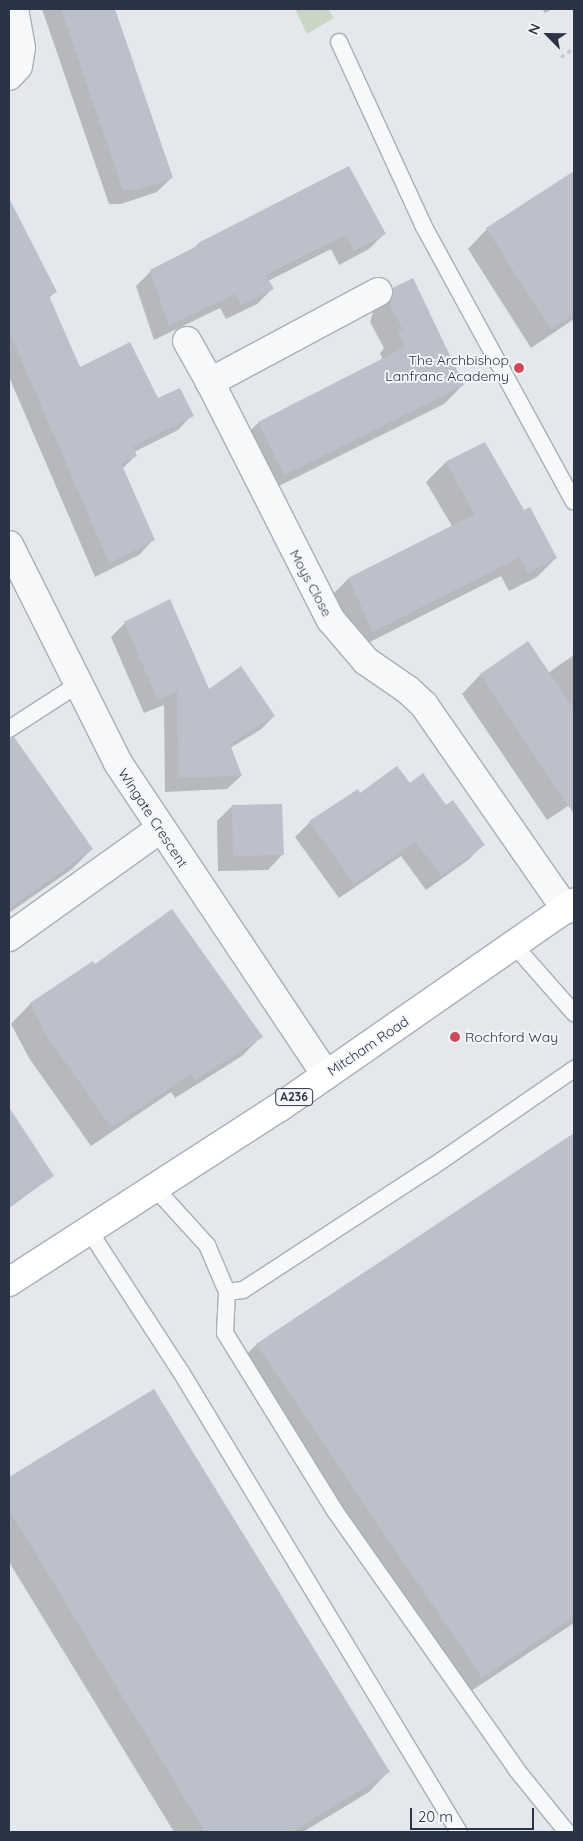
<!DOCTYPE html>
<style>
body{margin:0}
#map{position:relative;width:583px;height:1841px;overflow:hidden;background:#e4e7ec;font-family:Quicksand,sans-serif}
div>[style]{position:absolute}
.green>*{inset:0;background:#c9d6c5}
.shadow>*{inset:0;background:#0003}
.building>*{inset:0;background:#bbc0ca}
.path>*{height:3px;margin-top:-1.5px;transform-origin:0;background:repeating-linear-gradient(90deg,#c2c5cb 0 4px,transparent 0 8px)}
.roads{filter:drop-shadow(1px 0 #a9aeb7) drop-shadow(-1px 0 #a9aeb7) drop-shadow(0 1px #a9aeb7) drop-shadow(0 -1px #a9aeb7)}
.lane>*{height:16px;margin:-8px;padding:0 8px;transform-origin:8px;border-radius:8px;background:#f7f8fa}
.street>*{height:28px;margin:-14px;padding:0 14px;transform-origin:14px;border-radius:14px;background:#f7f8fa}
.primary>*{height:28px;margin:-14px;padding:0 14px;transform-origin:14px;border-radius:14px;background:#fff}
.dots>*{width:14px;height:14px;translate:-50% -50%;box-sizing:border-box;border:2px solid #f4f6f9;border-radius:50%}
span{translate:-50% -50%;white-space:nowrap;text-align:center;line-height:1.15;-webkit-text-stroke:4px #f4f6f9;paint-order:stroke}
.shield-label span{padding:1px 4px;background:#f4f6f9;border:1px solid;border-radius:4px;-webkit-text-stroke-width:0}
.shield-label{font-size:12px;color:#2b3445;font-weight:700}
.poi-label{font-size:14px;color:#2b3445}
.right{translate:-100% -50%;text-align:right}
.left{translate:0 -50%;text-align:left}
.street-label{font-size:14px;color:#2b3445}
.frame{position:absolute;inset:0;border:10px solid #2b3445;pointer-events:none}
.north{position:absolute;left:523px;top:10px;width:50px;height:50px;-webkit-text-stroke:4px #f4f6f9;paint-order:stroke;rotate:293deg;font-size:14px;font-weight:700;line-height:20px;text-align:center;color:#2b3445}
.north::after{content:'';display:block;margin:auto;width:18px;height:22px;background:#2b3445;clip-path:polygon(50% 0,100% 100%,50% 72%,0 100%)}
.scale{position:absolute;left:410px;top:1808px;width:124px;height:22px;box-sizing:border-box;border:2px solid #2b3445;border-top:0;padding-left:6px;font-size:15px;line-height:18px;white-space:nowrap;color:#2b3445;-webkit-text-stroke:4px #f4f6f9;paint-order:stroke}
</style>
<div id="map">
<div class="green">
<div style="clip-path:polygon(295px 9px,328px 9px,334px 18px,307px 34px)"></div>
</div>
<div class="shadow">
<div style="clip-path:polygon(42px 9px,113px 9px,172px 177px,157px 192px,121px 204px,109px 204px)"></div>
<div style="clip-path:polygon(542px 9px,552px 9px,545px 13px)"></div>
<div style="clip-path:polygon(349px 168px,384px 234px,369px 249px,339px 265px,331px 249px,268px 281px,272px 289px,257px 304px,226px 319px,220px 308px,154px 340px,136px 286px,151px 271px,191px 251px,198px 244px)"></div>
<div style="clip-path:polygon(574px 173px,574px 319px,531px 348px,468px 249px,487px 229px)"></div>
<div style="clip-path:polygon(9px 231px,55px 292px,48px 299px,79px 369px,192px 415px,178px 430px,134px 452px,135px 456px,122px 469px,153px 540px,139px 555px,95px 577px,9px 377px)"></div>
<div style="clip-path:polygon(393px 289px,463px 385px,444px 404px,265px 493px,239px 442px,258px 423px,383px 360px,380px 353px,384px 348px,370px 322px,374px 309px)"></div>
<div style="clip-path:polygon(485px 444px,523px 511px,556px 558px,537px 577px,509px 591px,501px 576px,354px 650px,329px 598px,348px 579px,452px 526px,426px 482px,445px 463px)"></div>
<div style="clip-path:polygon(125px 623px,209px 691px,274px 716px,260px 730px,230px 748px,241px 776px,227px 789px,165px 792px,164px 705px,144px 713px,111px 637px)"></div>
<div style="clip-path:polygon(528px 643px,548px 673px,574px 655px,574px 802px,547px 820px,462px 694px,480px 675px)"></div>
<div style="clip-path:polygon(18px 744px,92px 849px,72px 869px,9px 913px,9px 751px)"></div>
<div style="clip-path:polygon(409px 785px,446px 807px,483px 845px,468px 860px,426px 890px,401px 856px,339px 898px,295px 837px,310px 822px,360px 794px)"></div>
<div style="clip-path:polygon(232px 806px,282px 855px,268px 870px,218px 871px,217px 821px)"></div>
<div style="clip-path:polygon(93px 962px,95px 965px,261px 1037px,242px 1056px,175px 1098px,171px 1092px,91px 1146px,29px 1058px,11px 1024px,30px 1004px)"></div>
<div style="clip-path:polygon(9px 1110px,53px 1176px,9px 1208px)"></div>
<div style="clip-path:polygon(574px 1135px,574px 1623px,462px 1697px,237px 1364px,257px 1344px)"></div>
<div style="clip-path:polygon(154px 1390px,388px 1772px,369px 1792px,303px 1832px,174px 1832px,9px 1562px,9px 1478px)"></div>
</div>
<div class="building">
<div style="clip-path:polygon(61px 9px,115px 9px,173px 178px,137px 190px,123px 190px)"></div>
<div style="clip-path:polygon(349px 166px,386px 234px,354px 251px,346px 235px,266px 275px,274px 289px,241px 305px,235px 294px,169px 326px,150px 270px,199px 245px,198px 243px)"></div>
<div style="clip-path:polygon(574px 171px,574px 314px,551px 329px,486px 228px)"></div>
<div style="clip-path:polygon(9px 198px,57px 292px,49px 296px,80px 367px,130px 342px,158px 398px,180px 388px,194px 416px,133px 446px,137px 456px,121px 463px,155px 540px,109px 563px,9px 331px)"></div>
<div style="clip-path:polygon(413px 278px,464px 385px,439px 398px,430px 381px,438px 398px,284px 475px,258px 422px,405px 347px,398px 332px,403px 330px,389px 303px,393px 288px)"></div>
<div style="clip-path:polygon(485px 442px,524px 510px,530px 507px,557px 558px,528px 573px,520px 557px,373px 632px,348px 578px,475px 514px,445px 462px)"></div>
<div style="clip-path:polygon(170px 599px,209px 689px,241px 666px,275px 716px,230px 744px,242px 776px,178px 778px,177px 692px,158px 700px,124px 622px)"></div>
<div style="clip-path:polygon(528px 641px,574px 709px,574px 814px,480px 674px)"></div>
<div style="clip-path:polygon(14px 737px,93px 849px,9px 909px,9px 739px)"></div>
<div style="clip-path:polygon(397px 766px,410px 783px,423px 773px,446px 805px,453px 800px,485px 845px,441px 876px,416px 842px,354px 884px,309px 821px,358px 789px,360px 793px)"></div>
<div style="clip-path:polygon(282px 804px,284px 855px,233px 856px,232px 805px)"></div>
<div style="clip-path:polygon(172px 909px,263px 1037px,195px 1080px,191px 1074px,111px 1127px,48px 1038px,30px 1003px,93px 961px,95px 964px)"></div>
<div style="clip-path:polygon(9px 1107px,54px 1176px,9px 1206px)"></div>
<div style="clip-path:polygon(574px 1133px,574px 1617px,482px 1678px,256px 1344px)"></div>
<div style="clip-path:polygon(154px 1389px,390px 1772px,292px 1832px,205px 1832px,9px 1510px,9px 1477px)"></div>
</div>
<div class="path">
<div style="left:561px;top:57px;width:16px;rotate:-35deg"></div>
</div>
<div class="roads">
<div class="lane">
<div style="left:339px;top:42px;width:201px;rotate:65.3deg"></div>
<div style="left:423px;top:225px;width:315px;rotate:61.4deg"></div>
<div style="left:9px;top:729px;width:81px;rotate:-32.9deg"></div>
<div style="left:514px;top:945px;width:91px;rotate:48.6deg"></div>
<div style="left:154px;top:1187px;width:79px;rotate:47.6deg"></div>
<div style="left:207px;top:1245px;width:51px;rotate:66.9deg"></div>
<div style="left:227px;top:1292px;width:41px;rotate:92.8deg"></div>
<div style="left:225px;top:1333px;width:209px;rotate:58.3deg"></div>
<div style="left:335px;top:1511px;width:315px;rotate:54.9deg"></div>
<div style="left:516px;top:1769px;width:81px;rotate:51deg"></div>
<div style="left:88px;top:1229px;width:171px;rotate:57deg"></div>
<div style="left:181px;top:1372px;width:537px;rotate:58.85deg"></div>
<div style="left:227px;top:1292px;width:16px;rotate:-7deg"></div>
<div style="left:243px;top:1290px;width:225px;rotate:-33.1deg"></div>
<div style="left:432px;top:1167px;width:173px;rotate:-34.6deg"></div>
</div>
<div class="street">
<div style="left:9px;top:76px;width:13px;rotate:-48deg"></div>
<div style="left:18px;top:66px;width:18px;rotate:-81deg"></div>
<div style="left:21px;top:48px;width:40px;rotate:-100deg"></div>
<div style="left:378px;top:292px;width:191px;rotate:151.8deg"></div>
<div style="left:210px;top:382px;width:267px;rotate:63.1deg"></div>
<div style="left:331px;top:620px;width:54px;rotate:49.5deg"></div>
<div style="left:366px;top:661px;width:51px;rotate:34.6deg"></div>
<div style="left:408px;top:690px;width:22px;rotate:43deg"></div>
<div style="left:424px;top:705px;width:249px;rotate:55.2deg"></div>
<div style="left:187px;top:341px;width:47px;rotate:60.7deg"></div>
<div style="left:9px;top:545px;width:244px;rotate:63.4deg"></div>
<div style="left:118px;top:763px;width:375px;rotate:56.3deg"></div>
<div style="left:9px;top:937px;width:186px;rotate:-35.6deg"></div>
</div>
<div class="primary">
<div style="left:9px;top:1282px;width:323px;rotate:-32.9deg"></div>
<div style="left:280px;top:1107px;width:358px;rotate:-34.8deg"></div>
</div>
</div>
<div class="dots">
<div style="left:519px;top:368px;background:#d1495b"></div>
<div style="left:455px;top:1037px;background:#d1495b"></div>
</div>
<div class="shield-label">
<span style="left:294px;top:1097px">A236</span>
</div>
<div class="poi-label">
<span class="right" style="left:509px;top:368px">The Archbishop<br>Lanfranc Academy</span>
<span class="left" style="left:465px;top:1037px">Rochford Way</span>
</div>
<div class="street-label">
<span style="left:311px;top:583px;rotate:62deg">Moys Close</span>
<span style="left:153px;top:818px;rotate:57deg">Wingate Crescent</span>
<span style="left:368px;top:1046px;rotate:-34deg">Mitcham Road</span>
</div>
<div class="frame"></div>
<div class="north">N</div>
<div class="scale">20 m</div>
</div>
